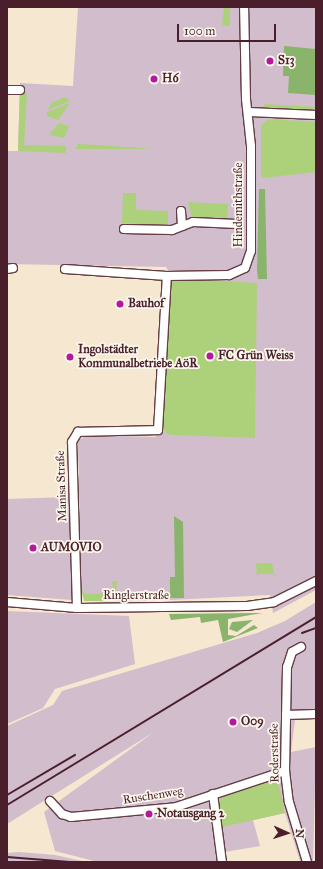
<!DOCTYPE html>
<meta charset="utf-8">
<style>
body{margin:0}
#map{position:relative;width:323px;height:869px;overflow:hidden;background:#f6e7d0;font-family:"IM FELL Great Primer",serif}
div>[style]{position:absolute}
.industrial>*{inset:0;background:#d1bdcc}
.green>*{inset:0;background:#add17b}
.forest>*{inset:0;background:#8ab36b}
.roads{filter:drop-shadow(1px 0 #643d44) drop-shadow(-1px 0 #643d44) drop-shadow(0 1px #643d44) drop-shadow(0 -1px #643d44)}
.minor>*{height:8px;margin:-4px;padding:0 4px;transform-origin:4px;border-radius:4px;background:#fff}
.rail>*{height:2px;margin:-1px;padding:0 1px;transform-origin:1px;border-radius:1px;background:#4a1f2b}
.dots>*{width:11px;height:11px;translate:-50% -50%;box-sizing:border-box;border:2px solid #fbf7ec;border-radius:50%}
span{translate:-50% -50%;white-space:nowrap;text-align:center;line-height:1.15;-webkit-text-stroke:3.5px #fbf7ec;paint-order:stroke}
.poi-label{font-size:12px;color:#4a1f2b;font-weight:700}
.left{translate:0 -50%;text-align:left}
.street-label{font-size:12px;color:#4a1f2b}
.frame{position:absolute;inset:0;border:8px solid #4a1f2b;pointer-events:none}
.north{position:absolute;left:267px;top:813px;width:40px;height:40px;-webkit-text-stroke:3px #fbf7ec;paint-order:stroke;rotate:93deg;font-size:11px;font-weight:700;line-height:16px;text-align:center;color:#4a1f2b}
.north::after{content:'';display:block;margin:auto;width:14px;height:18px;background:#4a1f2b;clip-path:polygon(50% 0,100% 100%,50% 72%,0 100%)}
.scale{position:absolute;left:177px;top:24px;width:99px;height:18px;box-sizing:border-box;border:2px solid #4a1f2b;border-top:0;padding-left:5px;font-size:12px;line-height:14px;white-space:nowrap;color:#4a1f2b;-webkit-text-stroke:3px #fbf7ec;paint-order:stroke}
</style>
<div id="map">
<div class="industrial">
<div style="clip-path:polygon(78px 7px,316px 7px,316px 590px,273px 613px,270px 595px,170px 600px,170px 597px,85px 594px,81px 588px,78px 440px,88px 435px,155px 437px,163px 428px,166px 284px,172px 278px,166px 267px,7px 264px,7px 151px,18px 151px,20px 83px,73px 86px)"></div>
<div style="clip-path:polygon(70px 497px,72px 600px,7px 595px,7px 499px)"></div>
<div style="clip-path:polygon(316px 602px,316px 710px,296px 712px,291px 752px,316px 747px,313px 862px,294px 862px,300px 861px,285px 813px,253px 820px,260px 846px,218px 853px,219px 862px,98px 862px,55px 851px,44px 812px,154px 732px,7px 824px,7px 726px,53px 705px,62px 691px,257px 633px,285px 621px)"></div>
<div style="clip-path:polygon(7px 611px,129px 616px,135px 664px,55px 689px,43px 708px,7px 724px)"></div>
<div style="clip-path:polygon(19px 852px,55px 855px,87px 862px,7px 862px,7px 853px)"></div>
</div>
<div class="green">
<div style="clip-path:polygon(224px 7px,230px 7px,230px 26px,222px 25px)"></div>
<div style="clip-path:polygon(20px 87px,27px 94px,24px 145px,66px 146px,66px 153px,18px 151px)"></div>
<div style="clip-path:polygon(65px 97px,70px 101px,48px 110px,51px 103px)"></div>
<div style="clip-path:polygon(70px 103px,58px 120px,47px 116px,47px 112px)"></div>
<div style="clip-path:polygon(264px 104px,316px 107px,316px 111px,264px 107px)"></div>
<div style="clip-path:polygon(269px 119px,316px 122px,316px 172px,263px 178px,261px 175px,261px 125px)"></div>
<div style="clip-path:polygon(59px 123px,69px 126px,64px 138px,49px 135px)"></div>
<div style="clip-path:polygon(78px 144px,97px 145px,154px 149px,75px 149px)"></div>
<div style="clip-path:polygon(123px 193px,136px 193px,136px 210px,168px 211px,168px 225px,122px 223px)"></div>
<div style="clip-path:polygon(188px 202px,228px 204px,227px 220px,192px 219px)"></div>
<div style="clip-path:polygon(172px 278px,257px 283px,255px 438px,174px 435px,167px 434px,163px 428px,166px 284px)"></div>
<div style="clip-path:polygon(256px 563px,272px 563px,275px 578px,273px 574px,258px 574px,257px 578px)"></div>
<div style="clip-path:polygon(112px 581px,117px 581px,116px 596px,170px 597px,170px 600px,115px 601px)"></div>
<div style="clip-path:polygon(81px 588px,85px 594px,104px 594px,104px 601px,84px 601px)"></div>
<div style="clip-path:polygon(274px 778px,278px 782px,285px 813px,222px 827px,219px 801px,224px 794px)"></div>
</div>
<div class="forest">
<div style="clip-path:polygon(284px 46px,316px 49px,316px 95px,288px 93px,289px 76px,283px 76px)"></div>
<div style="clip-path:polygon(259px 189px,265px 189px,267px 279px,258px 279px,257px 270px)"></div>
<div style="clip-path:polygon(174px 516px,183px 522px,184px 598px,170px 598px,170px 577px,175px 577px)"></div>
<div style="clip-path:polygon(262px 613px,228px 619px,228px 635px,236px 636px,254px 625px,258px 628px,223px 642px,218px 620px,201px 623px,200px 617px,171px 620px,169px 614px)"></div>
<div style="clip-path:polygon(253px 620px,237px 632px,229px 629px,232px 622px)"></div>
</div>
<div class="roads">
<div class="minor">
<div style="left:7px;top:90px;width:13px"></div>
<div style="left:249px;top:112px;width:67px;rotate:2.6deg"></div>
<div style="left:181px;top:211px;width:15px;rotate:86deg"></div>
<div style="left:124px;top:229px;width:48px;rotate:1.2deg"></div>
<div style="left:172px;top:230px;width:22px;rotate:-21deg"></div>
<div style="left:193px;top:222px;width:44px;rotate:2.6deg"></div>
<div style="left:7px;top:269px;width:6px;rotate:-9deg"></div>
<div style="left:65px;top:269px;width:102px;rotate:3.9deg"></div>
<div style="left:167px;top:276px;width:62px;rotate:-0.9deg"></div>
<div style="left:229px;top:275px;width:17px;rotate:-24deg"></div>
<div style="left:245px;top:268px;width:18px;rotate:-71deg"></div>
<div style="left:251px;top:251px;width:105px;rotate:-90deg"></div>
<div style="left:251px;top:146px;width:47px;rotate:-96.1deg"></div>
<div style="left:246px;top:99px;width:92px;rotate:-91.2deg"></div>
<div style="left:7px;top:602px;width:70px;rotate:4.9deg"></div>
<div style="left:77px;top:608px;width:170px;rotate:-0.7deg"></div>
<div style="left:247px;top:606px;width:27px;rotate:-8deg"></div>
<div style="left:274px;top:602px;width:47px;rotate:-26.6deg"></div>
<div style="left:77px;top:608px;width:166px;rotate:-91.7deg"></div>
<div style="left:72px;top:442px;width:12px;rotate:-59deg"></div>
<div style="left:78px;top:432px;width:80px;rotate:-1.4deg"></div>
<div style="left:158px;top:430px;width:154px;rotate:-86.7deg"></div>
<div style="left:301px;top:647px;width:10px;rotate:151deg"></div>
<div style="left:292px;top:652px;width:16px;rotate:108deg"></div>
<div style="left:287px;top:667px;width:104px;rotate:91.1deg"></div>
<div style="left:285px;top:771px;width:31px;rotate:83deg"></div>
<div style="left:289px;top:802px;width:63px;rotate:73.3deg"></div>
<div style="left:286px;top:715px;width:30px;rotate:-2deg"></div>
<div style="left:213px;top:794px;width:69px;rotate:82.5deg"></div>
<div style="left:50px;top:801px;width:18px;rotate:47deg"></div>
<div style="left:62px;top:814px;width:9px;rotate:18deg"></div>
<div style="left:71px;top:817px;width:105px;rotate:-5.4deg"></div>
<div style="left:176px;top:807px;width:115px;rotate:-18.3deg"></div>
</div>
</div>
<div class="rail">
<div style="left:302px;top:633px;width:15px;rotate:-20deg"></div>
<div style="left:7px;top:795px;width:79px;rotate:-30.5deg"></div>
<div style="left:7px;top:805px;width:362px;rotate:-31.3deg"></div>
<div style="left:7px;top:857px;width:63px;rotate:4.5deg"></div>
</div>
<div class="dots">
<div style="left:270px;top:61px;background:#b5179e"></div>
<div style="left:154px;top:79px;background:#b5179e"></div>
<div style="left:120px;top:304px;background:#b5179e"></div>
<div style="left:210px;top:356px;background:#b5179e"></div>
<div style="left:70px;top:357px;background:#b5179e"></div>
<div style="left:33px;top:548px;background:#b5179e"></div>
<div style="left:233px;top:722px;background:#b5179e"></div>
<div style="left:149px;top:814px;background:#b5179e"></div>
</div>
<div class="poi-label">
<span class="left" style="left:278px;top:61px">S13</span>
<span class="left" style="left:162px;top:79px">H6</span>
<span class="left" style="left:128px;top:304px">Bauhof</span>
<span class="left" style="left:78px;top:357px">Ingolstädter<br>Kommunalbetriebe AöR</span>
<span class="left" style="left:218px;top:356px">FC Grün Weiss</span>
<span class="left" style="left:41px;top:548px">AUMOVIO</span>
<span class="left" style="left:241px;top:722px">O09</span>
<span class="left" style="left:157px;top:814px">Notausgang 2</span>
</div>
<div class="street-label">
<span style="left:239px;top:205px;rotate:-90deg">Hindemithstraße</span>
<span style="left:62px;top:486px;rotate:-92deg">Manisa Straße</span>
<span style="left:136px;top:596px">Ringlerstraße</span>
<span style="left:275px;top:753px;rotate:-91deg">Roderstraße</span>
<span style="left:153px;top:796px;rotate:-9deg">Ruschenweg</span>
</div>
<div class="frame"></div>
<div class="north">N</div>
<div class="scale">100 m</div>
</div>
